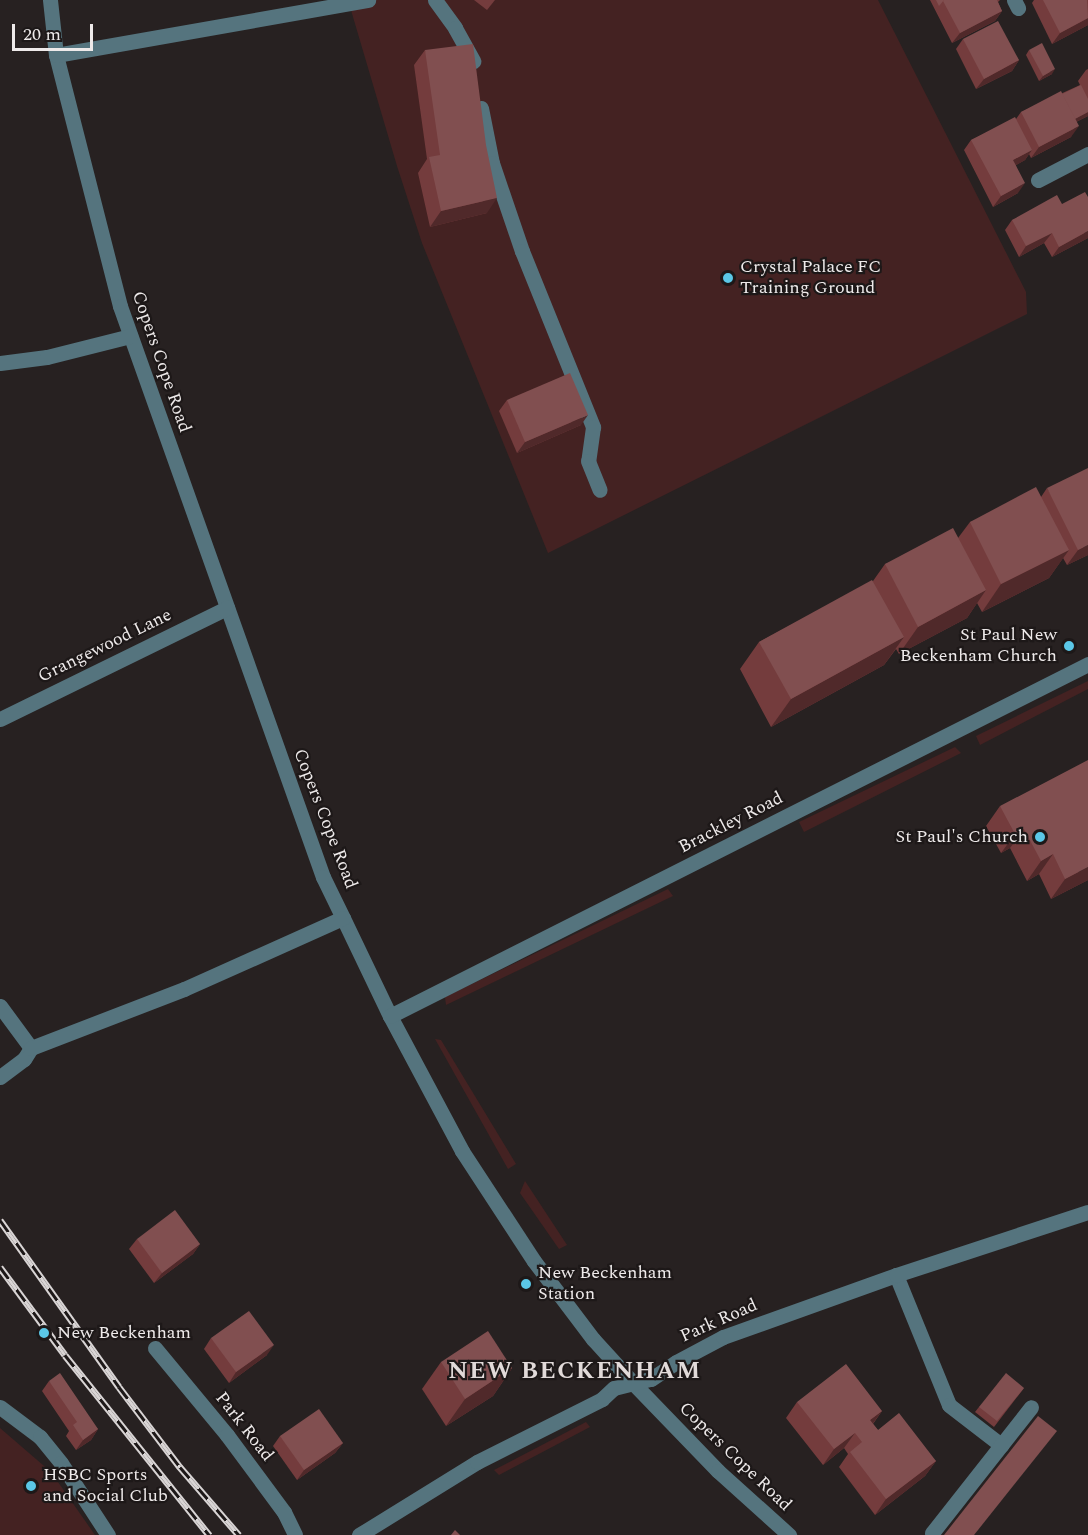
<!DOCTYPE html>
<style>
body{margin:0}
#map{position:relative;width:1088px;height:1535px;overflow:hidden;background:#272121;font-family:Spectral,serif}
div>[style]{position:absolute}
.green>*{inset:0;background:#422}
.minor>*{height:15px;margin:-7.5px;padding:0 7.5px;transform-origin:7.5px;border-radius:7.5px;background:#55747e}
.rail>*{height:7px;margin-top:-3.5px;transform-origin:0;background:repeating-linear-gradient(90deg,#1d1818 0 14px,#d9d5d5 0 28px);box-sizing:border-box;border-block:2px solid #d9d5d5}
.wall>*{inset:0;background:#743c3d}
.shaded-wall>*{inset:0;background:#50292a}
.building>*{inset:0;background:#814f50}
.dots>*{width:16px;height:16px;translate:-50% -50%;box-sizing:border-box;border:3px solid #1d1818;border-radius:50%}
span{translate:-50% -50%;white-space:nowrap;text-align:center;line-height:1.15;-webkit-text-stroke:4.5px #1d1818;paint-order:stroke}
.poi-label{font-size:18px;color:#eeeaea}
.left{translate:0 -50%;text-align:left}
.right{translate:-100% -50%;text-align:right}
.street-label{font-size:18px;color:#eeeaea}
.district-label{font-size:24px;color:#e1dad9;font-weight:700;letter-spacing:1.5px}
.scale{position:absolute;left:12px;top:24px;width:81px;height:27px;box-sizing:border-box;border:3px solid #eeeaea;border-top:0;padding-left:8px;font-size:18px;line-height:21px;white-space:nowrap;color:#eeeaea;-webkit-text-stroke:4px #1d1818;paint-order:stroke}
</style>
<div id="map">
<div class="green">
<div style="clip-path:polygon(348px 0,878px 0,1026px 292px,1027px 314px,548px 553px,422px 243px,397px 166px)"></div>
<div style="clip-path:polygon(1088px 681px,1088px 689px,980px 745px,976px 736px)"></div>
<div style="clip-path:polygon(955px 747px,961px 753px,804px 832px,799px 822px)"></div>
<div style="clip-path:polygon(668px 889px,673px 896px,446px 1005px,445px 997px)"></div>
<div style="clip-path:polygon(435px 1039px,441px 1040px,516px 1164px,508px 1169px)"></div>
<div style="clip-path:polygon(525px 1181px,567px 1245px,559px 1249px,520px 1193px)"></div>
<div style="clip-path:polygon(586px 1422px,590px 1427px,499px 1475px,494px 1470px)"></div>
<div style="clip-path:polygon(0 1428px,51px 1472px,95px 1535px,0 1535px)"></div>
</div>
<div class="minor">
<div style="left:50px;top:0;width:55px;rotate:83.8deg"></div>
<div style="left:56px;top:55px;width:259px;rotate:75.7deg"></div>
<div style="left:120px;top:306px;width:606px;rotate:70.43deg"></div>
<div style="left:323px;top:877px;width:46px;rotate:64deg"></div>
<div style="left:343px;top:918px;width:109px;rotate:64.4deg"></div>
<div style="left:390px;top:1016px;width:153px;rotate:61.9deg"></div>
<div style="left:462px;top:1151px;width:131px;rotate:56.8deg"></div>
<div style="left:534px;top:1261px;width:98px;rotate:52.9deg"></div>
<div style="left:593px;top:1339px;width:59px;rotate:47.7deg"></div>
<div style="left:633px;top:1383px;width:122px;rotate:46deg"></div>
<div style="left:718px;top:1471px;width:96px;rotate:42deg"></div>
<div style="left:435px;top:0;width:34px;rotate:54deg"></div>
<div style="left:455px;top:28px;width:38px;rotate:61deg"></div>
<div style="left:1014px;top:0;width:9px;rotate:63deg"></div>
<div style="left:56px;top:55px;width:317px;rotate:-10deg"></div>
<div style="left:481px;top:108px;width:56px;rotate:78.7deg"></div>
<div style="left:492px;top:163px;width:93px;rotate:71.2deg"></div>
<div style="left:522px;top:251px;width:190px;rotate:68deg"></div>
<div style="left:593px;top:427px;width:34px;rotate:98deg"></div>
<div style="left:588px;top:461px;width:31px;rotate:68deg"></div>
<div style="left:1038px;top:180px;width:56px;rotate:-27.5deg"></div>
<div style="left:0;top:363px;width:47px;rotate:-7.3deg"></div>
<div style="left:47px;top:357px;width:86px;rotate:-14.2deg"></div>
<div style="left:0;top:719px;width:253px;rotate:-26.1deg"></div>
<div style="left:0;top:1006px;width:52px;rotate:53.6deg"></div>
<div style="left:31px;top:1048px;width:13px;rotate:122deg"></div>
<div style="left:24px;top:1059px;width:30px;rotate:143deg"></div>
<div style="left:390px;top:1016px;width:782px;rotate:-26.76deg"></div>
<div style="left:31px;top:1048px;width:164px;rotate:-21.1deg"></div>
<div style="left:184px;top:989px;width:174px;rotate:-24.1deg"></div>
<div style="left:896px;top:1275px;width:140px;rotate:67.8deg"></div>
<div style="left:949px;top:1405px;width:66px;rotate:37.6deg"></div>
<div style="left:155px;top:1348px;width:113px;rotate:50.4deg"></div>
<div style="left:227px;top:1435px;width:96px;rotate:53.5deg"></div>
<div style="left:284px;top:1512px;width:25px;rotate:64deg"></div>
<div style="left:0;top:1407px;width:50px;rotate:36.9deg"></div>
<div style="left:40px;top:1437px;width:33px;rotate:51deg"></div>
<div style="left:61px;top:1463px;width:86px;rotate:56.9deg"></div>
<div style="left:932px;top:1533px;width:160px;rotate:-51.8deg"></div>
<div style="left:359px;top:1535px;width:139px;rotate:-31.7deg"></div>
<div style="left:477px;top:1462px;width:140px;rotate:-26.7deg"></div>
<div style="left:602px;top:1399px;width:16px;rotate:-43deg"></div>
<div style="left:614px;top:1388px;width:38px;rotate:-14deg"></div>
<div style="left:651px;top:1379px;width:30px;rotate:-34deg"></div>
<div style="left:676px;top:1362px;width:53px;rotate:-28deg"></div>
<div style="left:723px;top:1337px;width:184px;rotate:-19.7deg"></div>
<div style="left:896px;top:1275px;width:202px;rotate:-18.2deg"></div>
</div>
<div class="rail">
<div style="left:0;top:1220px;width:205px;rotate:54.5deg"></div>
<div style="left:119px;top:1387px;width:101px;rotate:52.7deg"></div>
<div style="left:180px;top:1467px;width:90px;rotate:49.1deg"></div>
<div style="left:0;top:1267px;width:109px;rotate:53.5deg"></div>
<div style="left:65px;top:1355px;width:231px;rotate:51.3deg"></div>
</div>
<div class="wall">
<div style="clip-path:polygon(474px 0,495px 0,487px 10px)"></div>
<div style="clip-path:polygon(930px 0,1000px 0,998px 2px,1002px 11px,995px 21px,952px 43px)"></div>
<div style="clip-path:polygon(1034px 0,1088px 0,1088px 25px,1052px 44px,1032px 3px)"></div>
<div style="clip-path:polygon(963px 39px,1019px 60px,1012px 71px,976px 89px,956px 49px)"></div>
<div style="clip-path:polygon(425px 50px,487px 213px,430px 227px,418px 173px,427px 159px,414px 65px)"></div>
<div style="clip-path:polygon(1029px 50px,1052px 74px,1039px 81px,1026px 55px)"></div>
<div style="clip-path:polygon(1088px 69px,1088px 116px,1076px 122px,1071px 137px,1031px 158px,1029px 154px,1025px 160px,1016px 165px,1018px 193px,993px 207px,964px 150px,971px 140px,1016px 119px,1021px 112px,1080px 85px,1078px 81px,1086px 70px)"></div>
<div style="clip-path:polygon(1062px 204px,1088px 238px,1052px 257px,1044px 243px,1019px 257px,1005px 230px,1012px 220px)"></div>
<div style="clip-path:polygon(507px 400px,581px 425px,517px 453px,499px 411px)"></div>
<div style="clip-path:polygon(1047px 488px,1088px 555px,1067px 565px,1063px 558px,1049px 578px,982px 612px,977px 603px,967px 618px,899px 654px,896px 649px,884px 665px,771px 727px,740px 669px,759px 642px,873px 581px,885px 564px,958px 538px,970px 522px,1041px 497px)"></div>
<div style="clip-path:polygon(1000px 806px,1088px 880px,1051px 899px,1039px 874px,1027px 881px,1010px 848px,1001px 853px,986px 826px)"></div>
<div style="clip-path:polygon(137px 1239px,200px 1244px,193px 1254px,154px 1283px,129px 1249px)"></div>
<div style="clip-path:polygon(211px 1338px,267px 1355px,229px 1383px,204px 1349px)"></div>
<div style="clip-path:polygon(441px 1362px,512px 1368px,493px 1396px,446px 1426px,422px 1389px)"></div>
<div style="clip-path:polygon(49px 1381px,98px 1429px,91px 1440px,76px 1450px,66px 1436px,69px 1431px,42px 1391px)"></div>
<div style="clip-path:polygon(1024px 1388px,994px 1427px,975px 1412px,979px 1407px)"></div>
<div style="clip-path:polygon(797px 1402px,882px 1411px,873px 1424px,878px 1430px,936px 1461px,925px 1476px,875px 1515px,839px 1467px,848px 1454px,844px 1448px,823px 1465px,786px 1418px)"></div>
<div style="clip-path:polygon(280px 1436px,343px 1443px,335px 1453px,297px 1480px,273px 1446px)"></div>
</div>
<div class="shaded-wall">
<div style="clip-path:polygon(1002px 11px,995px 21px,952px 43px,960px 33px)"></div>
<div style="clip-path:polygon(1088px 18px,1088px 25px,1052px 44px,1060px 33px)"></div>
<div style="clip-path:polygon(1019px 60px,1012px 71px,976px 89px,984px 79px)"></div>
<div style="clip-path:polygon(1055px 69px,1052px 74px,1039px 81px,1043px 76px)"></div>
<div style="clip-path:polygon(1088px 112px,1088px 116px,1066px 127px,1070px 121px)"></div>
<div style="clip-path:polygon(1079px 126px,1071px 137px,1031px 158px,1039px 147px)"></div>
<div style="clip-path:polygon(1032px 150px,1025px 160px,1006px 171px,1013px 160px)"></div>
<div style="clip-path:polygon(1025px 183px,1018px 193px,993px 207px,1001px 196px)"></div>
<div style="clip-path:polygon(497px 198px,487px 213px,430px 227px,441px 211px)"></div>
<div style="clip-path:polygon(1088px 231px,1088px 238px,1052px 257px,1059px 247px)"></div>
<div style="clip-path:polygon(1052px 233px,1044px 243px,1019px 257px,1026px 246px)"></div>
<div style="clip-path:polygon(588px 415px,581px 425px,517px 453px,525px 442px)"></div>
<div style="clip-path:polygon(1088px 545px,1088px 555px,1067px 565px,1078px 550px)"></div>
<div style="clip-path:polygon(1069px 550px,1049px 578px,982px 612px,1001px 584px)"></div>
<div style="clip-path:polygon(986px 590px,967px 618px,899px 654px,918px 627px)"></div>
<div style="clip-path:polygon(904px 637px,884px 665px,771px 727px,791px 699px)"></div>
<div style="clip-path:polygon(1024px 829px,1010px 848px,1001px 853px,1015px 834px)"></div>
<div style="clip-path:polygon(1053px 854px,1039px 874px,1027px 881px,1041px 861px)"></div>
<div style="clip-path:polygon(1088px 867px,1088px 880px,1051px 899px,1065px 879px)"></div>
<div style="clip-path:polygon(200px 1244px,193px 1254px,154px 1283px,162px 1273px)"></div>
<div style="clip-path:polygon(274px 1345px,267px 1355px,229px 1383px,236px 1372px)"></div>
<div style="clip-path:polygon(512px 1368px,493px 1396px,446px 1426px,465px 1399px)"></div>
<div style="clip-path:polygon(882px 1411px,871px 1426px,870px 1420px)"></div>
<div style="clip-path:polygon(98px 1429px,91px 1440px,76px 1450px,83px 1440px)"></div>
<div style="clip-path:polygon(855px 1433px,844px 1448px,823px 1465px,834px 1449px)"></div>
<div style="clip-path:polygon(343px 1443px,335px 1453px,297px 1480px,304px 1470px)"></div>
<div style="clip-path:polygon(936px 1461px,925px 1476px,875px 1515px,886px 1499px)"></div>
</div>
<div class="building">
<div style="clip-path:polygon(936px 0,944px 0,939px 6px)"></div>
<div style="clip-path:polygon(944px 0,997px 0,1002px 11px,960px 33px,943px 1px)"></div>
<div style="clip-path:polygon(1043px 0,1087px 0,1088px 18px,1060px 33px)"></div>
<div style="clip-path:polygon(998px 21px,1019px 60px,984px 79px,963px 39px)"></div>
<div style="clip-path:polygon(1042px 43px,1055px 69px,1043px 76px,1029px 50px)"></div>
<div style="clip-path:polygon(473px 44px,486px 145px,497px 198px,441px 211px,429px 157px,440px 155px,425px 50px)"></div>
<div style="clip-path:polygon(1081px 85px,1088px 99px,1088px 112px,1075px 119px,1062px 94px)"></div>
<div style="clip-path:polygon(1061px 91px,1079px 126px,1039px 147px,1021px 112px)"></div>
<div style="clip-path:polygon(1015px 117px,1032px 150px,1013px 160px,1025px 183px,1001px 196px,971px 140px)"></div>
<div style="clip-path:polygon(1085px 192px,1088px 197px,1088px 231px,1059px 247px,1052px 233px,1026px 246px,1012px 220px,1057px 195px,1062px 204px)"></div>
<div style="clip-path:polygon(570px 373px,588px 415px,525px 442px,507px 400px)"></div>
<div style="clip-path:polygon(1088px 468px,1088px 545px,1078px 550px,1047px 488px)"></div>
<div style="clip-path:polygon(1036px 487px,1069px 550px,1001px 584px,970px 522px)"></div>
<div style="clip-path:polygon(953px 528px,986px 590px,918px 627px,885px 564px)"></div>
<div style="clip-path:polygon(872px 580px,904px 637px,791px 699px,759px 642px)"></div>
<div style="clip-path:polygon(1088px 760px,1088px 867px,1065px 879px,1053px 854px,1041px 861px,1024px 829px,1015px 834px,1000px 806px)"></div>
<div style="clip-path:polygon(175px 1210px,200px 1244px,162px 1273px,137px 1239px)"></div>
<div style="clip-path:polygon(249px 1311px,274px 1345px,236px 1372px,211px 1338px)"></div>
<div style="clip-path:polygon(488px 1331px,512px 1368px,465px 1399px,441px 1362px)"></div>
<div style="clip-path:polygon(846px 1364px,882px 1411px,870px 1420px,878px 1430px,899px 1413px,936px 1461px,886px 1499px,850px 1452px,862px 1442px,855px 1433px,834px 1449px,797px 1402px)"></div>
<div style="clip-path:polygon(60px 1373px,98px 1429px,83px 1440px,73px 1425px,77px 1422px,49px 1381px)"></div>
<div style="clip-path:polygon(1006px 1373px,1024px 1388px,997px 1421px,979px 1407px)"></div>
<div style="clip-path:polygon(319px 1409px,343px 1443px,304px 1470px,280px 1436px)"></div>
<div style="clip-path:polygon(1038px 1416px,1057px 1431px,974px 1535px,944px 1535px)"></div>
<div style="clip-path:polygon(455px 1530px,460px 1535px,451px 1535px)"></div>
</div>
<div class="dots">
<div style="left:728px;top:278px;background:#5bc7e7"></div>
<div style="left:1069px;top:646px;background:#5bc7e7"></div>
<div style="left:1040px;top:837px;background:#5bc7e7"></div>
<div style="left:526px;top:1284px;background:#5bc7e7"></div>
<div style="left:44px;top:1333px;background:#5bc7e7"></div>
<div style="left:31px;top:1486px;background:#5bc7e7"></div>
</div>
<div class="poi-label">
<span class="left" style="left:740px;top:278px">Crystal Palace FC<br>Training Ground</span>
<span class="right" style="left:1057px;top:646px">St Paul New<br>Beckenham Church</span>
<span class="right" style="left:1028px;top:837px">St Paul's Church</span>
<span class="left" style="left:538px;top:1284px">New Beckenham<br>Station</span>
<span class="left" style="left:57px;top:1333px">New Beckenham</span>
<span class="left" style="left:43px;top:1486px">HSBC Sports<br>and Social Club</span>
</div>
<div class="street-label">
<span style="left:161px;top:362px;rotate:71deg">Copers Cope Road</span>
<span style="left:105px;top:646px;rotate:-26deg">Grangewood Lane</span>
<span style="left:325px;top:819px;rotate:69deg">Copers Cope Road</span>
<span style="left:731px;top:823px;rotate:-27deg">Brackley Road</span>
<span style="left:719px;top:1321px;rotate:-24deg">Park Road</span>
<span style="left:244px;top:1427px;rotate:52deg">Park Road</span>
<span style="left:735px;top:1457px;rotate:44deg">Copers Cope Road</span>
</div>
<div class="district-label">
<span style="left:575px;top:1372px">NEW BECKENHAM</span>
</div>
<div class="scale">20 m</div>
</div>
